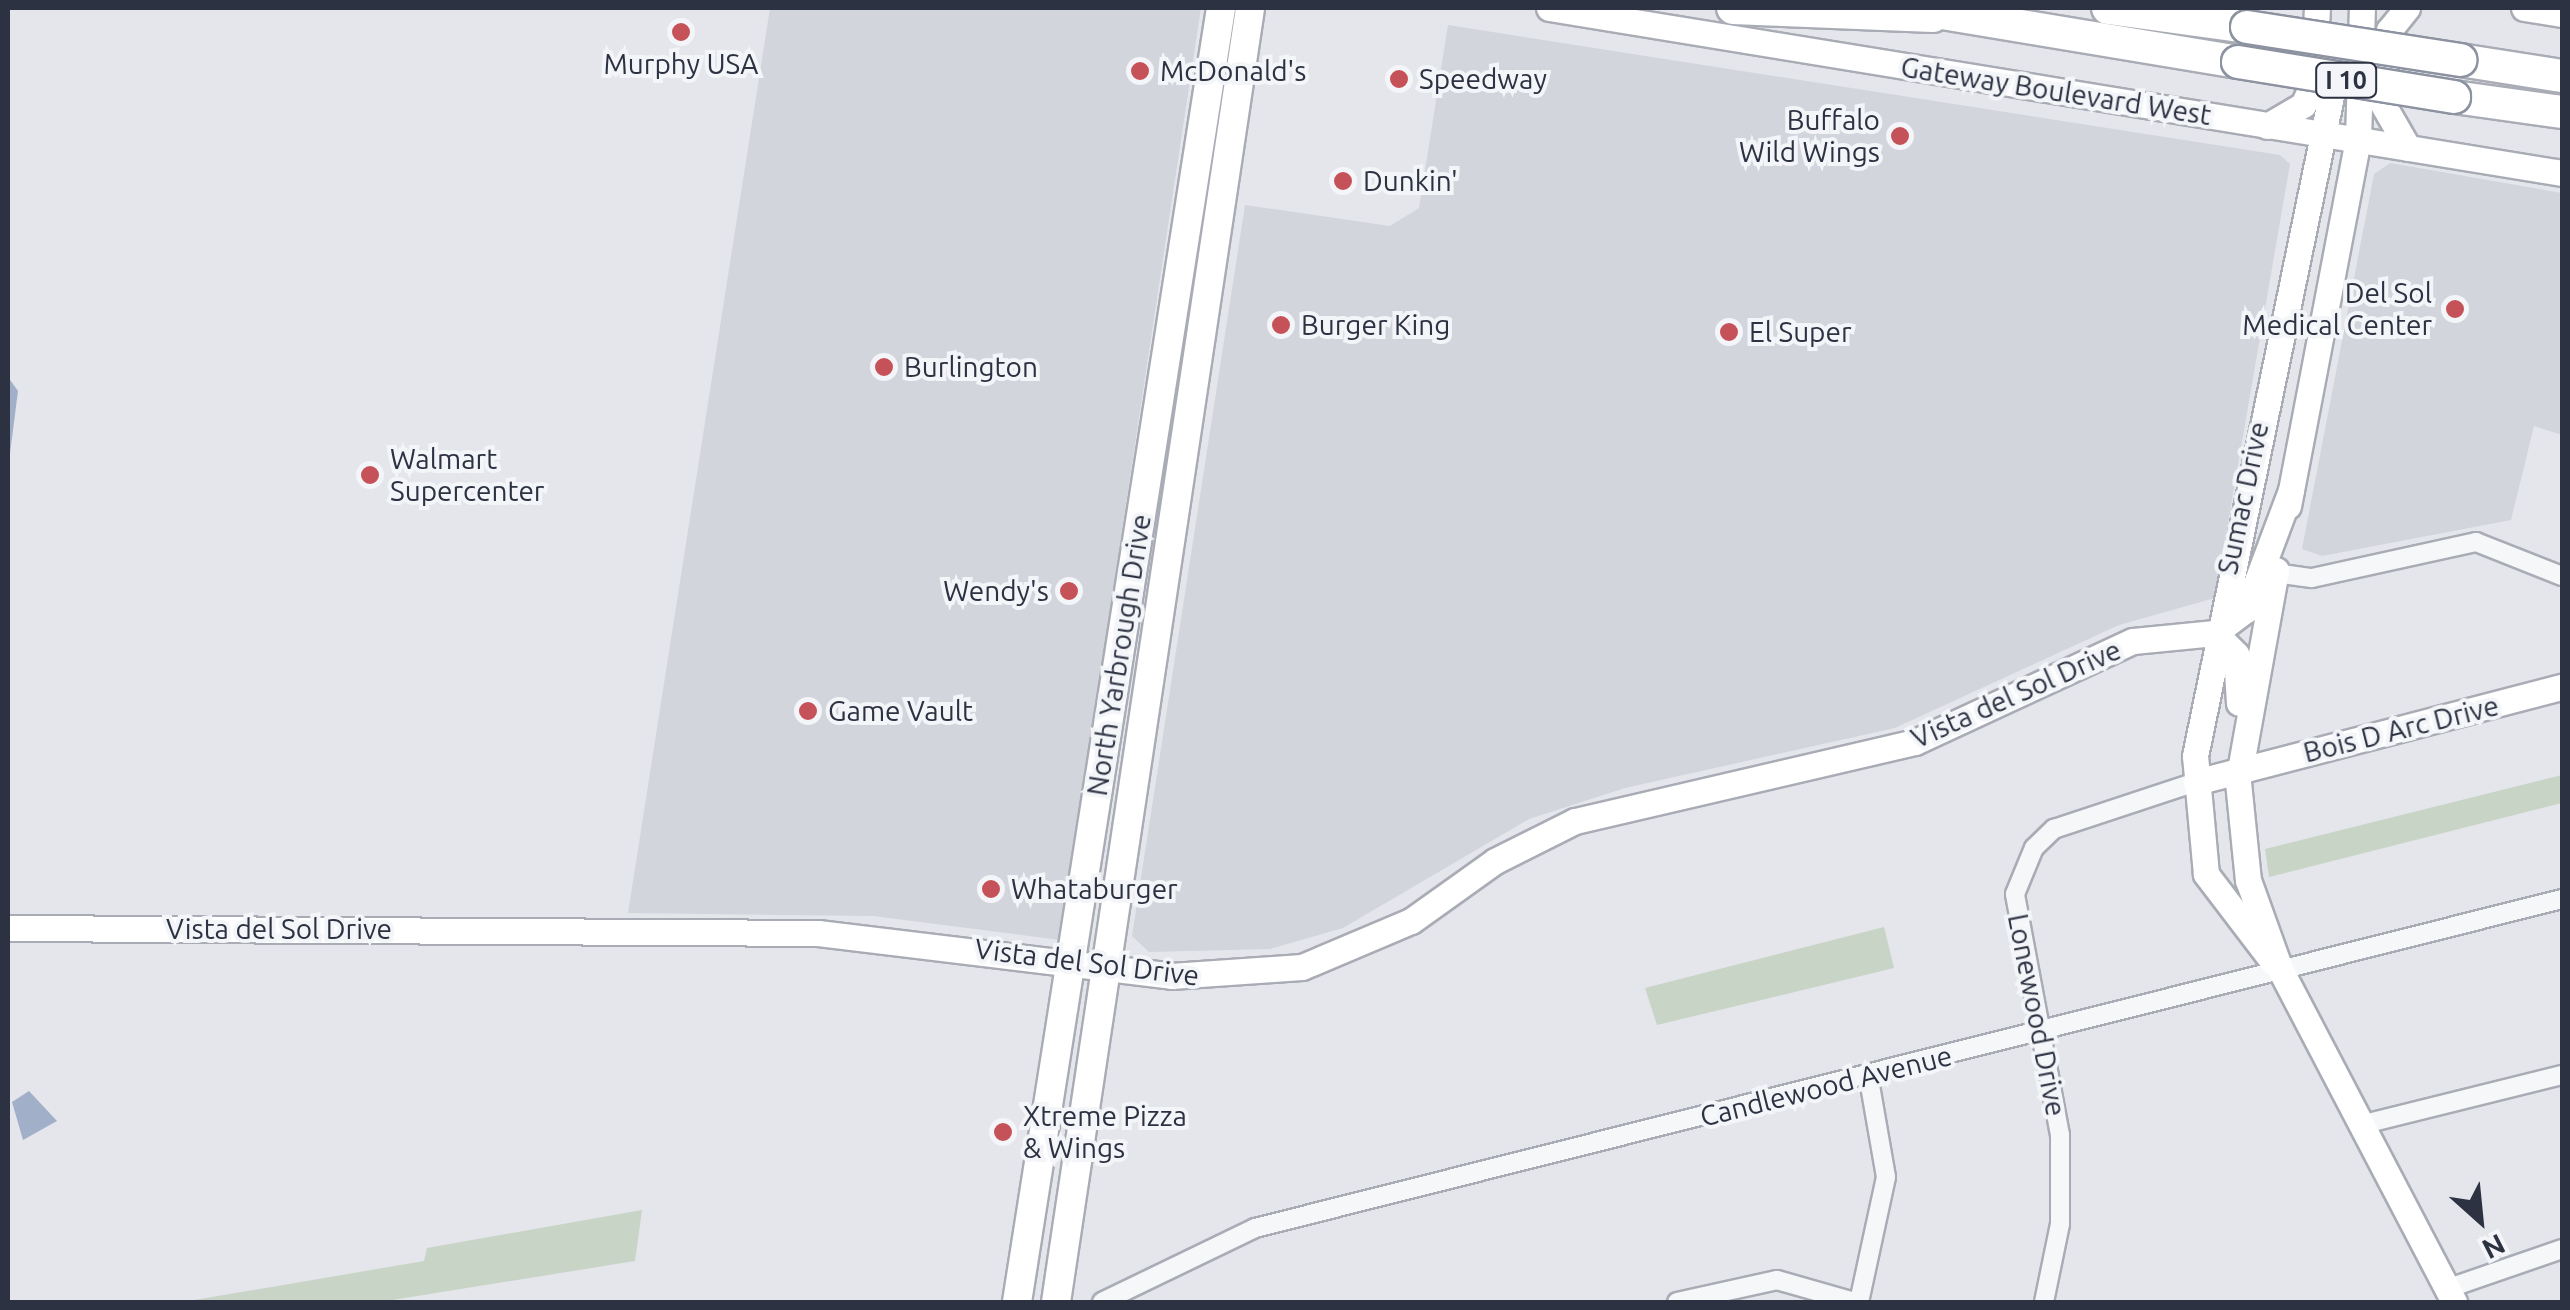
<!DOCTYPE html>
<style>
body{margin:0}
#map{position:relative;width:2570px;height:1310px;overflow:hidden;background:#e4e6eb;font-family:Ubuntu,sans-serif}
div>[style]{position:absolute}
.built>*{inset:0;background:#d2d5dc}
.green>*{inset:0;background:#c8d4c5}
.water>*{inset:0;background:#a1b0c8}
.roads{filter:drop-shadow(2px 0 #a9acb5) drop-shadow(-2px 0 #a9acb5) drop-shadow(0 2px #a9acb5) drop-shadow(0 -2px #a9acb5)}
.street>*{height:18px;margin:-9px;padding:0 9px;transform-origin:9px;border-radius:9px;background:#f6f7f9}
.secondary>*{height:25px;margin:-12.5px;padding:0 12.5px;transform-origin:12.5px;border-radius:12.5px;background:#fff}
.primary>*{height:28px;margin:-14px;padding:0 14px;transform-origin:14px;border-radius:14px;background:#fff}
.highway>*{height:32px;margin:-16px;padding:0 16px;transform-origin:16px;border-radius:16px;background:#fff}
.bridges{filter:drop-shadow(2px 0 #8c92a0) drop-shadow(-2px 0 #8c92a0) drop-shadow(0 2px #8c92a0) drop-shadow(0 -2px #8c92a0)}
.highway-bridge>*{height:32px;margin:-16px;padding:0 16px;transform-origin:16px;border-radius:16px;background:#fff}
.dots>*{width:28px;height:28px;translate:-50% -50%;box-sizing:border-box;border:5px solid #f3f5f8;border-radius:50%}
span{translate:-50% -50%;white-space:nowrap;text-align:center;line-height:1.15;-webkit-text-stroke:8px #f3f5f8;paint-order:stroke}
.shield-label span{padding:2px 8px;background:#f3f5f8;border:2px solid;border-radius:8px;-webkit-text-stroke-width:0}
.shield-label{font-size:25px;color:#2c3242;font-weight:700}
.poi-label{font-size:28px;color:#2c3242}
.left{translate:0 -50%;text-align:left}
.right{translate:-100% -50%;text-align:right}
.street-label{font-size:28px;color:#2c3242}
.frame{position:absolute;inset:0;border:10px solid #2c3242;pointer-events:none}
.north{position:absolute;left:2430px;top:1170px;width:100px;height:100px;-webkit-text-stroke:8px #f3f5f8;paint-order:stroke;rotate:153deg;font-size:28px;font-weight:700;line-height:40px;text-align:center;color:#2c3242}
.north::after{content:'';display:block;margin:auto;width:35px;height:45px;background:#2c3242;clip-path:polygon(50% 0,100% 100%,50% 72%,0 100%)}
</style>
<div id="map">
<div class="built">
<div style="clip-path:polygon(770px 8px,1201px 8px,1060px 940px,873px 916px,628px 913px)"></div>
<div style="clip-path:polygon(1448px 25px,2280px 155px,2290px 164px,2215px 598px,2119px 625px,1895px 728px,1625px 788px,1529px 819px,1343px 928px,1270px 949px,1149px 952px,1132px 936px,1245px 205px,1390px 226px,1419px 208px)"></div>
<div style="clip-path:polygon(2390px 163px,2562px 193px,2562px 435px,2534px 426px,2511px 520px,2322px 556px,2302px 549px,2374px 174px)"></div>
</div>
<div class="green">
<div style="clip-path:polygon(2562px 775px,2562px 803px,2269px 877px,2265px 849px)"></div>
<div style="clip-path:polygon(1884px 927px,1894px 968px,1657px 1025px,1645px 988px)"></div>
<div style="clip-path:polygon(642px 1210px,635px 1261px,380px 1302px,183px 1302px,424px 1261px,427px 1248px)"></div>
</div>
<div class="water">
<div style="clip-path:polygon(8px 377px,18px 391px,8px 469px)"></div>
<div style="clip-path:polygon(29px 1091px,57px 1121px,23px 1140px,12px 1102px)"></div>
</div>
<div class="roads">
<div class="street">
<div style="left:2275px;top:573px;width:37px;rotate:8deg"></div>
<div style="left:2312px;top:578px;width:168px;rotate:-12.4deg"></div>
<div style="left:2476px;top:542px;width:92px;rotate:21.6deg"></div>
<div style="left:2364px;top:1124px;width:204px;rotate:-13.9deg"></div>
<div style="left:2446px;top:1289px;width:123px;rotate:-19deg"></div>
<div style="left:1102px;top:1302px;width:170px;rotate:-25.8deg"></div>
<div style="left:1255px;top:1228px;width:1348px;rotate:-14.13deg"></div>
<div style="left:1677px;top:1302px;width:102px;rotate:-12.4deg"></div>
<div style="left:1777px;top:1280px;width:81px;rotate:15.8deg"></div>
<div style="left:1859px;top:1302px;width:128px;rotate:-77.8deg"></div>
<div style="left:1886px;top:1177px;width:105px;rotate:-99.9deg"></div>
<div style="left:2044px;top:1302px;width:80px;rotate:-78.4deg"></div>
<div style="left:2060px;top:1224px;width:89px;rotate:-90deg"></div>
<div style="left:2060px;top:1135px;width:245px;rotate:-100.6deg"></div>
<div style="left:2015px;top:894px;width:50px;rotate:-67.6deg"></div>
<div style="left:2034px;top:848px;width:28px;rotate:-44deg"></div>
<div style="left:2054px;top:829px;width:150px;rotate:-18.3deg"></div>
</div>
<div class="secondary">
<div style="left:1549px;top:8px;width:1026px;rotate:9.25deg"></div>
<div style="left:2407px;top:8px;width:28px;rotate:129deg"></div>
<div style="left:2389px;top:30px;width:71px;rotate:96.4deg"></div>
<div style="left:2381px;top:101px;width:54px;rotate:60.1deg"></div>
<div style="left:2524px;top:8px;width:38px;rotate:9deg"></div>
<div style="left:2267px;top:126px;width:42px;rotate:-30.3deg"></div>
<div style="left:2303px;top:105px;width:23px;rotate:-65deg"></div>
<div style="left:2313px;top:84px;width:76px;rotate:-87deg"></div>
<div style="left:2288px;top:506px;width:373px;rotate:-79.2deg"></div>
<div style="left:2358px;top:140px;width:132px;rotate:-88.3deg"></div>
<div style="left:2276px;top:570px;width:215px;rotate:100.2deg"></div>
<div style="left:2238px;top:782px;width:99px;rotate:84.2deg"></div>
<div style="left:2248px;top:880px;width:95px;rotate:70.2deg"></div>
<div style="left:2280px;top:969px;width:376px;rotate:62.4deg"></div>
<div style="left:2215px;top:633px;width:30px;rotate:45deg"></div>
<div style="left:2236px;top:654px;width:49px;rotate:86.5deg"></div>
<div style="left:2196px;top:782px;width:378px;rotate:-14.6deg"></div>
<div style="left:8px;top:928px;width:810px;rotate:0.35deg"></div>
<div style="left:818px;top:933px;width:356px;rotate:6.9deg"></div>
<div style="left:1171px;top:976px;width:131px;rotate:-3.9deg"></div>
<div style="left:1302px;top:967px;width:118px;rotate:-22.9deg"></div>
<div style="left:1411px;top:921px;width:103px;rotate:-35.5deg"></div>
<div style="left:1495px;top:861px;width:89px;rotate:-26.6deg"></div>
<div style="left:1575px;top:821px;width:349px;rotate:-13.1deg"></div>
<div style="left:1915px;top:742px;width:240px;rotate:-24.9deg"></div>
<div style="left:2133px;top:641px;width:82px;rotate:-5.6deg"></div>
<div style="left:2215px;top:633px;width:39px;rotate:-37deg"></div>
<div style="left:2246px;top:610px;width:128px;rotate:-69.4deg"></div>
<div style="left:2273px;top:962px;width:111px;rotate:-127.3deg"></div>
<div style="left:2206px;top:874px;width:119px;rotate:-95.3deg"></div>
<div style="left:2195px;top:756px;width:709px;rotate:-78.36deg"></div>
</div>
<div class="primary">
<div style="left:1017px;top:1302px;width:1310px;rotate:-81.04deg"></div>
<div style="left:1056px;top:1302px;width:1308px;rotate:-81.47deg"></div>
</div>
<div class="highway">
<div style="left:1733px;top:8px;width:200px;rotate:2.3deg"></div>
<div style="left:1912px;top:8px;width:330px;rotate:9.4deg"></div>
<div style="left:2108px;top:8px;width:140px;rotate:7.8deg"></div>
<div style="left:2460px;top:60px;width:103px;rotate:8.9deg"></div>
<div style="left:2454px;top:97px;width:109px;rotate:7.9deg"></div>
</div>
</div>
<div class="bridges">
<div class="highway-bridge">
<div style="left:2247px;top:27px;width:216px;rotate:8.8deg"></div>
<div style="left:2238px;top:62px;width:219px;rotate:9.2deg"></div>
</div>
</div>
<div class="dots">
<div style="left:681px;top:32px;background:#c65259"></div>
<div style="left:1140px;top:71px;background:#c65259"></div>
<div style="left:1399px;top:79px;background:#c65259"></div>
<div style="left:1900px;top:136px;background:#c65259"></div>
<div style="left:1343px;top:181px;background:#c65259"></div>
<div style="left:2455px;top:309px;background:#c65259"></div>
<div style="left:1281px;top:325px;background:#c65259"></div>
<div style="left:1729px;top:332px;background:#c65259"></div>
<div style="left:884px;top:367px;background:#c65259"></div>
<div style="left:370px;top:475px;background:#c65259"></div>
<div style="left:1069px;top:591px;background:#c65259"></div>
<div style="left:808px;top:711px;background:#c65259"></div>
<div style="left:991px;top:889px;background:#c65259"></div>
<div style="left:1003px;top:1132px;background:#c65259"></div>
</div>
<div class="shield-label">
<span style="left:2346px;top:80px">I 10</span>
</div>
<div class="poi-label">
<span style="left:681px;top:64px">Murphy USA</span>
<span class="left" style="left:1160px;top:71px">McDonald's</span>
<span class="left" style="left:1419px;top:79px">Speedway</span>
<span class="right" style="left:1880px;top:136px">Buffalo<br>Wild Wings</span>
<span class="left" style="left:1363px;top:181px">Dunkin'</span>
<span class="right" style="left:2432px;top:309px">Del Sol<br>Medical Center</span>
<span class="left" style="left:1301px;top:325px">Burger King</span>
<span class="left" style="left:1749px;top:332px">El Super</span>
<span class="left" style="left:904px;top:367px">Burlington</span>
<span class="left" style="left:390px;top:475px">Walmart<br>Supercenter</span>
<span class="right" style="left:1049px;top:591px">Wendy's</span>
<span class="left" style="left:828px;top:711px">Game Vault</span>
<span class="left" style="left:1011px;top:889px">Whataburger</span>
<span class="left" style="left:1023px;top:1132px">Xtreme Pizza<br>&amp; Wings</span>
</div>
<div class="street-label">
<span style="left:2056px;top:91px;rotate:9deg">Gateway Boulevard West</span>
<span style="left:2243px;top:498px;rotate:-78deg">Sumac Drive</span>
<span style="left:1119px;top:655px;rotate:-81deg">North Yarbrough Drive</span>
<span style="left:2016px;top:694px;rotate:-24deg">Vista del Sol Drive</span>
<span style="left:2401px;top:729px;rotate:-14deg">Bois D Arc Drive</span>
<span style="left:279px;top:929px">Vista del Sol Drive</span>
<span style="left:1087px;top:962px;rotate:7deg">Vista del Sol Drive</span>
<span style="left:2037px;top:1015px;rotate:79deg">Lonewood Drive</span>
<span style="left:1826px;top:1086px;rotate:-14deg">Candlewood Avenue</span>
</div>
<div class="frame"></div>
<div class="north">N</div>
</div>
